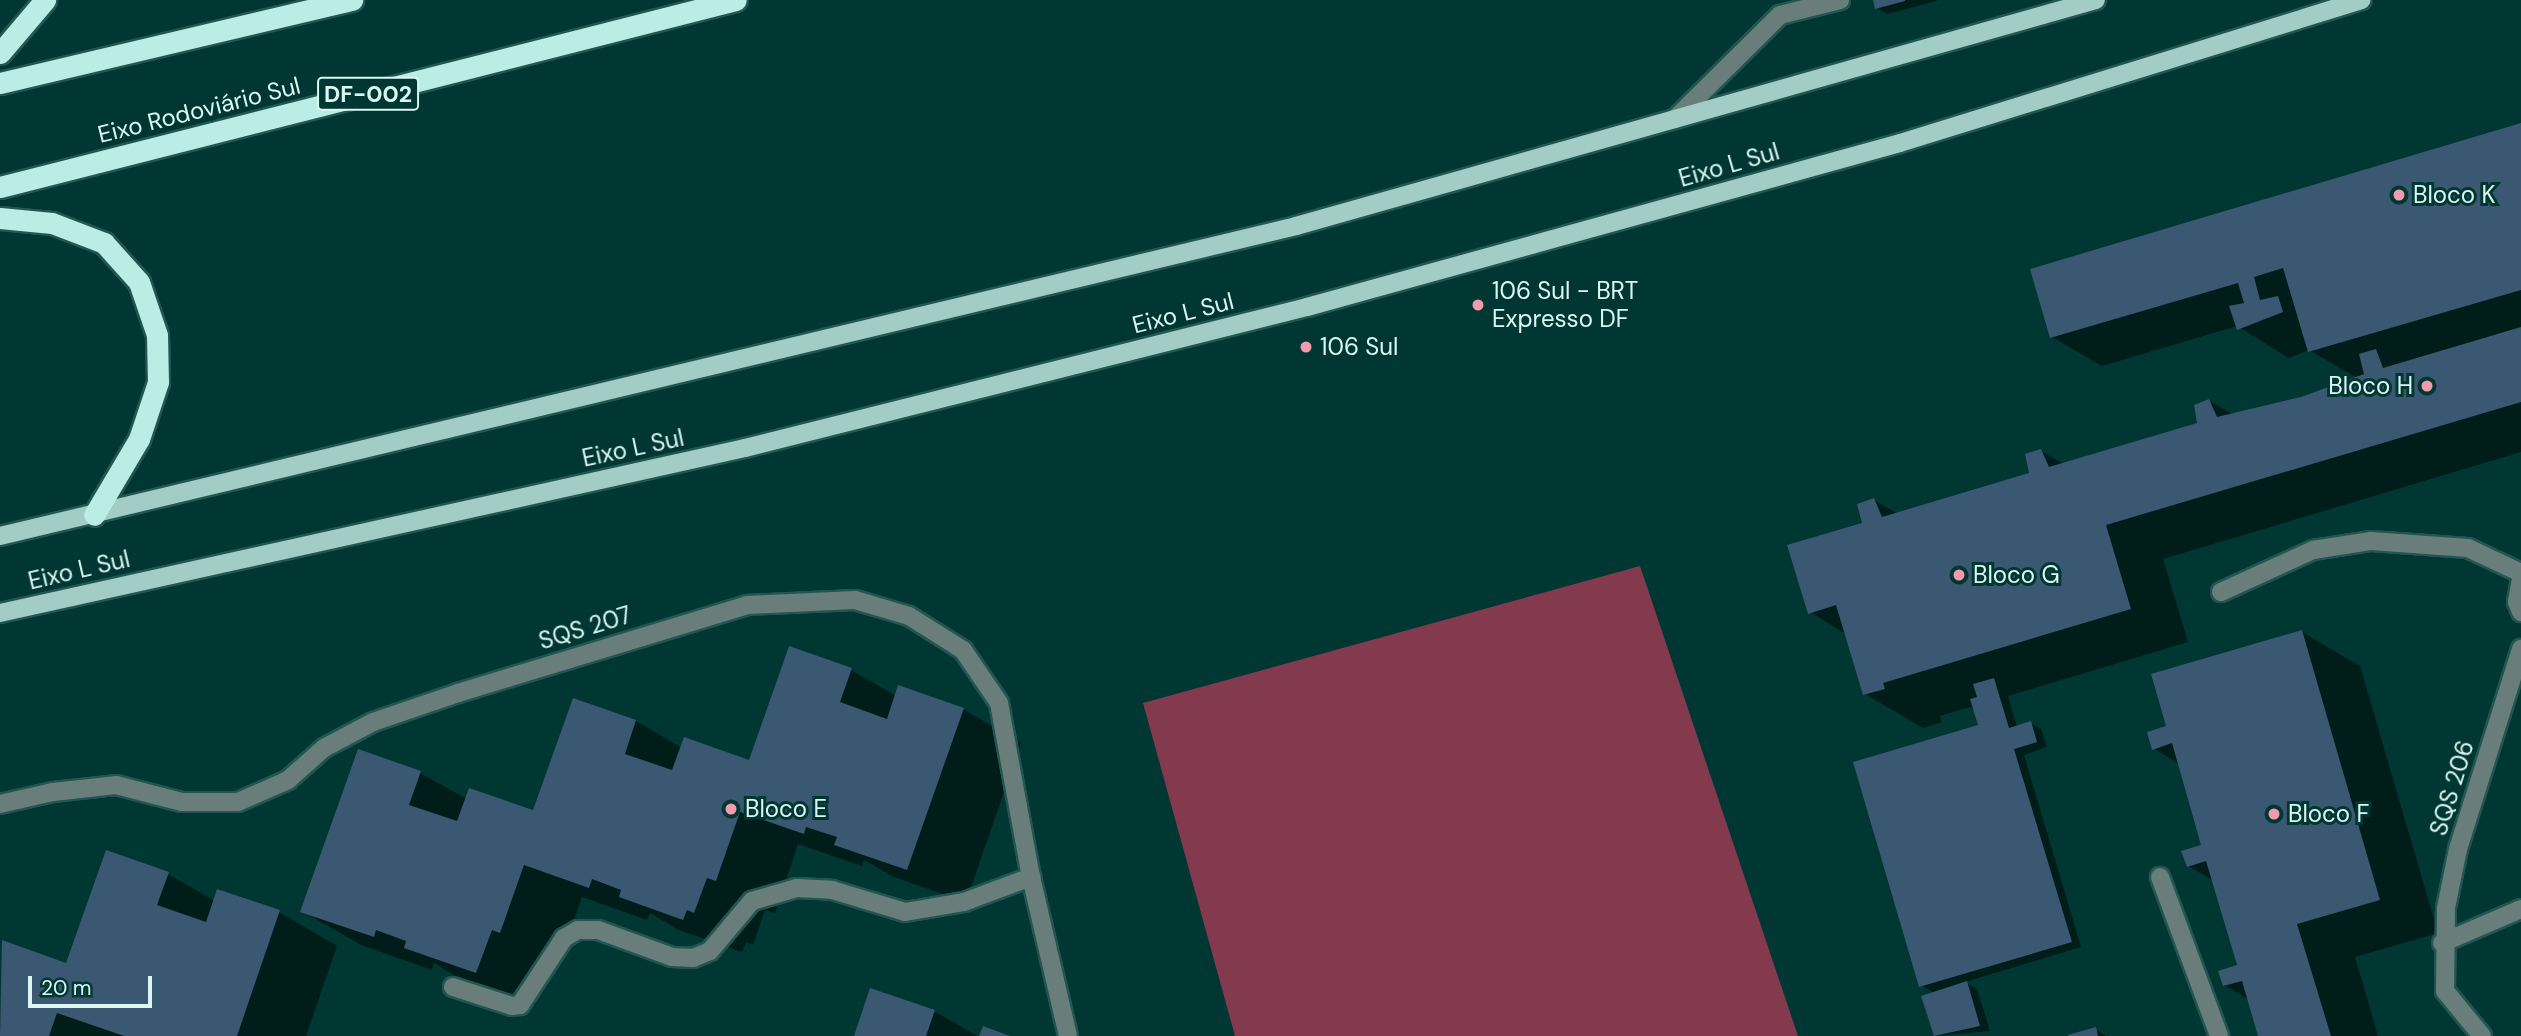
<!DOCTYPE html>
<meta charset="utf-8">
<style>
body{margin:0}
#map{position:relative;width:2521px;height:1036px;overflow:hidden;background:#003732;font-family:"DM Sans",sans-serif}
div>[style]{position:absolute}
.green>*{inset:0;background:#833a4e}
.shadow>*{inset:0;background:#0007}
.building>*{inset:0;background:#3a5871}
.roads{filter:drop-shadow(2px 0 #235651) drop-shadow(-2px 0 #235651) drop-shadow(0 2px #235651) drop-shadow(0 -2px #235651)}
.minor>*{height:18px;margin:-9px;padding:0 9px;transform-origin:9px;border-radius:9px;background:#697e7b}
.major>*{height:18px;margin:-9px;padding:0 9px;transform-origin:9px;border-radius:9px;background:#a2cdc7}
.highway>*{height:21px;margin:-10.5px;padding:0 10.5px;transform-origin:10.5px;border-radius:10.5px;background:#b9ede5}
.dots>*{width:19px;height:19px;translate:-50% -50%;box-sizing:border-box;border:4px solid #003732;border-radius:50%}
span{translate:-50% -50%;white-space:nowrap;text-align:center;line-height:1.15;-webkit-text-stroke:6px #003732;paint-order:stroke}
.shield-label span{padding:2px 5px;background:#003732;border:2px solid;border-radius:5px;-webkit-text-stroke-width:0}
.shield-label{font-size:23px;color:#dcf6f2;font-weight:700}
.street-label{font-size:24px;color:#dcf6f2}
.poi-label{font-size:24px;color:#dcf6f2}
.left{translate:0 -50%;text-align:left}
.right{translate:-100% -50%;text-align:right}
.scale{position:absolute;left:28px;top:976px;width:124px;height:32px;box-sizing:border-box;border:4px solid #dcf6f2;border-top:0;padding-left:9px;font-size:21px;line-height:24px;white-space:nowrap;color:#dcf6f2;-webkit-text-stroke:5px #003732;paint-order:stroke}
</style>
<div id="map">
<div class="green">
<div style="clip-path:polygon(1640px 566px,1798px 1036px,1235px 1036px,1143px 703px)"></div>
</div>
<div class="shadow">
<div style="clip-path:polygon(1875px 0,1939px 0,1888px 14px,1877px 8px)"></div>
<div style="clip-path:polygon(2521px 125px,2521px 452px,2163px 559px,2188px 642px,2008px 696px,2017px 727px,2030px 723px,2041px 729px,2047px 747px,2024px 755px,2081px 947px,1965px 982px,1977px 989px,1990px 1031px,1935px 1036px,1923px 997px,1934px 993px,1921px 985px,1980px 727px,1974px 706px,1940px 716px,1942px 722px,1923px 728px,1865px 694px,1846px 634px,1810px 612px,1874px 500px,1898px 514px,2031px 474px,2041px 451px,2064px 464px,2199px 425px,2209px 401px,2234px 415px,2301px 399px,2357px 378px,2309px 350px,2289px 358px,2237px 326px,2102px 366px,2052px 337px)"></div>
<div style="clip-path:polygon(2302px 632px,2360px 666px,2438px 933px,2355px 957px,2378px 1036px,2260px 1036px,2248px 999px,2224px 985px,2239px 966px,2214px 881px,2188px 866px,2204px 847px,2179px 764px,2153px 748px,2168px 727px)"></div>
<div style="clip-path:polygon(851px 670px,896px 696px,963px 709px,1021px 743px,966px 902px,894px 877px,864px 860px,862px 866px,798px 844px,775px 913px,765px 910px,753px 945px,746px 942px,742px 952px,679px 930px,650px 913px,647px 920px,582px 897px,559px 965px,550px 962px,535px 1005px,464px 981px,434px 963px,432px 970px,361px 945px,302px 911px,359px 751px,420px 773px,467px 799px,534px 813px,574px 700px,636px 721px,682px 748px,750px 762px)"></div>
<div style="clip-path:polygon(168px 874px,215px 901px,279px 912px,337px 946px,306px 1036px,0 1036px,3px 943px,67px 965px)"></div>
<div style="clip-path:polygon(934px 1011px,977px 1036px,856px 1036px)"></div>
<div style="clip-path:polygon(2095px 1029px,2106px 1036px,2072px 1036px)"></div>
</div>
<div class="building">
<div style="clip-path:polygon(1873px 0,1905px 0,1905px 1px,1875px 9px)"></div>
<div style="clip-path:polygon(2521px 123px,2521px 290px,2308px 352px,2283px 268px,2254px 277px,2260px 300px,2278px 296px,2283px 312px,2237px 330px,2229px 306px,2244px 303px,2238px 283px,2050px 338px,2030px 269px)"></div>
<div style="clip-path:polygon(2521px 327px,2521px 402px,2106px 525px,2131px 609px,1883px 683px,1885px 689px,1863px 695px,1836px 605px,1808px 614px,1787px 545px,1862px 523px,1857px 504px,1874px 498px,1882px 517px,2029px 473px,2025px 454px,2041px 449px,2049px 467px,2197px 423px,2194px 405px,2209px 399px,2217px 417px,2301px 397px,2364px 374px,2359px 354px,2376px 349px,2383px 368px)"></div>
<div style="clip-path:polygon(2302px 630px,2380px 900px,2297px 924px,2331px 1036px,2258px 1036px,2242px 981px,2223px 986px,2218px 971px,2237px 965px,2206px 861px,2187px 867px,2181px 851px,2201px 845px,2172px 743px,2152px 750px,2147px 732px,2166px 726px,2151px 674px)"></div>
<div style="clip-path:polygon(789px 646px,852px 668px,840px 702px,887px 719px,898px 685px,964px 708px,907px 870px,834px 845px,837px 837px,806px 827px,804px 834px,740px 812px,716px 881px,707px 878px,694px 913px,687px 910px,683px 920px,619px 897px,621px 890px,592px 879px,589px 888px,524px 865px,500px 933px,492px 930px,476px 973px,404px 948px,406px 941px,376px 930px,374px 937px,300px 912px,358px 749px,421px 771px,409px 805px,457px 821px,469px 788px,533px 810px,573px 698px,636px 720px,625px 754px,672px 770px,684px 737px,749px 760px)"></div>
<div style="clip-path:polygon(1994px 678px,2009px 728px,2031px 721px,2037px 742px,2014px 749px,2072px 942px,1919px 987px,1853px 762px,1978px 725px,1970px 699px,1977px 697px,1973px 684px)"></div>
<div style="clip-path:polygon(106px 850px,169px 872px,157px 905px,206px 922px,217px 889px,280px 910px,237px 1036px,124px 1036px,57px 1013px,49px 1036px,0 1036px,2px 940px,66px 963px)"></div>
<div style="clip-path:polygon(1967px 981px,1980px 1026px,1934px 1036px,1921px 996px)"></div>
<div style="clip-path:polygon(870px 988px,935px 1010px,926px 1036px,854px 1036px)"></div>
<div style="clip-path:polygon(983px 1026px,1010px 1036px,979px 1036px)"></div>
<div style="clip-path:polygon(2096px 1027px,2098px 1036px,2068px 1036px,2068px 1035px)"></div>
</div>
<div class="roads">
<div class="minor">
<div style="left:1675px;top:119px;width:148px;rotate:-44.7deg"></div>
<div style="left:1780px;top:15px;width:62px;rotate:-14deg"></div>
<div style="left:2521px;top:579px;width:23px;rotate:100deg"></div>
<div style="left:2517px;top:602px;width:11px;rotate:68deg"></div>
<div style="left:2221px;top:592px;width:101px;rotate:-24.5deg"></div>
<div style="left:2313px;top:550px;width:59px;rotate:-8.8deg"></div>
<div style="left:2371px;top:541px;width:97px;rotate:4.1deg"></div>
<div style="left:2468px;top:548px;width:59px;rotate:25.3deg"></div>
<div style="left:0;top:804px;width:54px;rotate:-12.8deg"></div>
<div style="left:53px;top:792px;width:63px;rotate:-6.3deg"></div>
<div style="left:116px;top:785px;width:68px;rotate:14.4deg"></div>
<div style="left:182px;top:802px;width:56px"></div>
<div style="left:238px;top:802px;width:55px;rotate:-23.7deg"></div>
<div style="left:288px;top:780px;width:48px;rotate:-41.6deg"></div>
<div style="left:324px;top:748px;width:55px;rotate:-28deg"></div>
<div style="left:373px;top:722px;width:90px;rotate:-18.8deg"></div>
<div style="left:458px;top:693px;width:302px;rotate:-16.9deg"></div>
<div style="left:747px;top:605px;width:108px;rotate:-2.7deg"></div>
<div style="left:855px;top:600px;width:56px;rotate:16.5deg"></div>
<div style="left:909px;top:616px;width:64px;rotate:32.2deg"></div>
<div style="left:963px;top:650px;width:64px;rotate:55.8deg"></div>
<div style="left:999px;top:703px;width:177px;rotate:79.6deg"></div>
<div style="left:1031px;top:877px;width:163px;rotate:76.9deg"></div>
<div style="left:2160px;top:877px;width:170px;rotate:69.6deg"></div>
<div style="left:2442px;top:943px;width:86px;rotate:-23.3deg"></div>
<div style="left:453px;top:987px;width:62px;rotate:17.9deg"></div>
<div style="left:512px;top:1006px;width:8px;rotate:-7deg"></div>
<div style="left:520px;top:1005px;width:80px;rotate:-56.7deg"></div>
<div style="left:564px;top:938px;width:16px;rotate:-30deg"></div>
<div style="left:578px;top:930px;width:20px"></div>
<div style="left:598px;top:930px;width:79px;rotate:20deg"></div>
<div style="left:672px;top:957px;width:21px;rotate:3deg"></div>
<div style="left:693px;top:958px;width:18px;rotate:-22deg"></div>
<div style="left:710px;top:951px;width:65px;rotate:-50deg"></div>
<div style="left:752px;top:901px;width:47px;rotate:-16.1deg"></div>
<div style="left:797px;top:888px;width:35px;rotate:3deg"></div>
<div style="left:832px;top:890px;width:76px;rotate:16.8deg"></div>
<div style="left:905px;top:912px;width:60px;rotate:-9.6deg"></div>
<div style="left:964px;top:902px;width:72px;rotate:-20.5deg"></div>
<div style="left:2482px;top:1036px;width:58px;rotate:-129.4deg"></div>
<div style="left:2445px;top:991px;width:83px;rotate:-89.3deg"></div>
<div style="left:2446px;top:908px;width:60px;rotate:-78.5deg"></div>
<div style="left:2458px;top:849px;width:210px;rotate:-72.5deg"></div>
</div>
<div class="major">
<div style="left:0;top:536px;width:1333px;rotate:-13.45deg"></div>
<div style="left:1296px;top:226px;width:831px;rotate:-15.77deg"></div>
<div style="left:0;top:613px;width:763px;rotate:-12.49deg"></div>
<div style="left:745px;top:448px;width:579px;rotate:-14.08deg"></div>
<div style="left:1307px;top:307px;width:615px;rotate:-15.46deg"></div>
<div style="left:1900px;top:143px;width:483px;rotate:-17.2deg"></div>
</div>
<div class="highway">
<div style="left:0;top:53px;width:70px;rotate:-49.7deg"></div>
<div style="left:0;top:83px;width:362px;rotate:-13.3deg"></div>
<div style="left:0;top:187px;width:759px;rotate:-14.26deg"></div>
<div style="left:0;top:218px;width:52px;rotate:5.5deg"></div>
<div style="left:52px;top:223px;width:56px;rotate:21deg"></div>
<div style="left:104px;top:243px;width:52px;rotate:48.1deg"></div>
<div style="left:139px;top:282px;width:56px;rotate:71.2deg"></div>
<div style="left:157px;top:335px;width:47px;rotate:88.8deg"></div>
<div style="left:158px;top:382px;width:60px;rotate:108.4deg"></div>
<div style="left:139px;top:439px;width:88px;rotate:120.6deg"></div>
</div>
</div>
<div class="dots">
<div style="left:2399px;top:195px;background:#f29aae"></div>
<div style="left:1478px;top:305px;background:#f29aae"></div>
<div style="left:1306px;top:347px;background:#f29aae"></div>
<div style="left:2427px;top:386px;background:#f29aae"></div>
<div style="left:1959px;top:575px;background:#f29aae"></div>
<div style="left:731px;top:809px;background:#f29aae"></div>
<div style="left:2274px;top:814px;background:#f29aae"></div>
</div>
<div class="shield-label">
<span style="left:368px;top:94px">DF-002</span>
</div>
<div class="street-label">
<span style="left:199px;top:110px;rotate:-14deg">Eixo Rodoviário Sul</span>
<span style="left:1729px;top:165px;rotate:-16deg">Eixo L Sul</span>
<span style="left:1183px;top:313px;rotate:-14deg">Eixo L Sul</span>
<span style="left:633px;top:448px;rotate:-12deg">Eixo L Sul</span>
<span style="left:79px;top:570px;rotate:-13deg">Eixo L Sul</span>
<span style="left:585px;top:628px;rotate:-17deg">SQS 207</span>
<span style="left:2452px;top:788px;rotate:-73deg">SQS 206</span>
</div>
<div class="poi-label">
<span class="left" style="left:2413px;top:195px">Bloco K</span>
<span class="left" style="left:1492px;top:305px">106 Sul - BRT<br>Expresso DF</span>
<span class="left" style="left:1320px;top:347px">106 Sul</span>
<span class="right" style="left:2413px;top:386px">Bloco H</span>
<span class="left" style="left:1973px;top:575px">Bloco G</span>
<span class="left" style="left:745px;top:809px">Bloco E</span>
<span class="left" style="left:2288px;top:814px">Bloco F</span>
</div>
<div class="scale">20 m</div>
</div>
